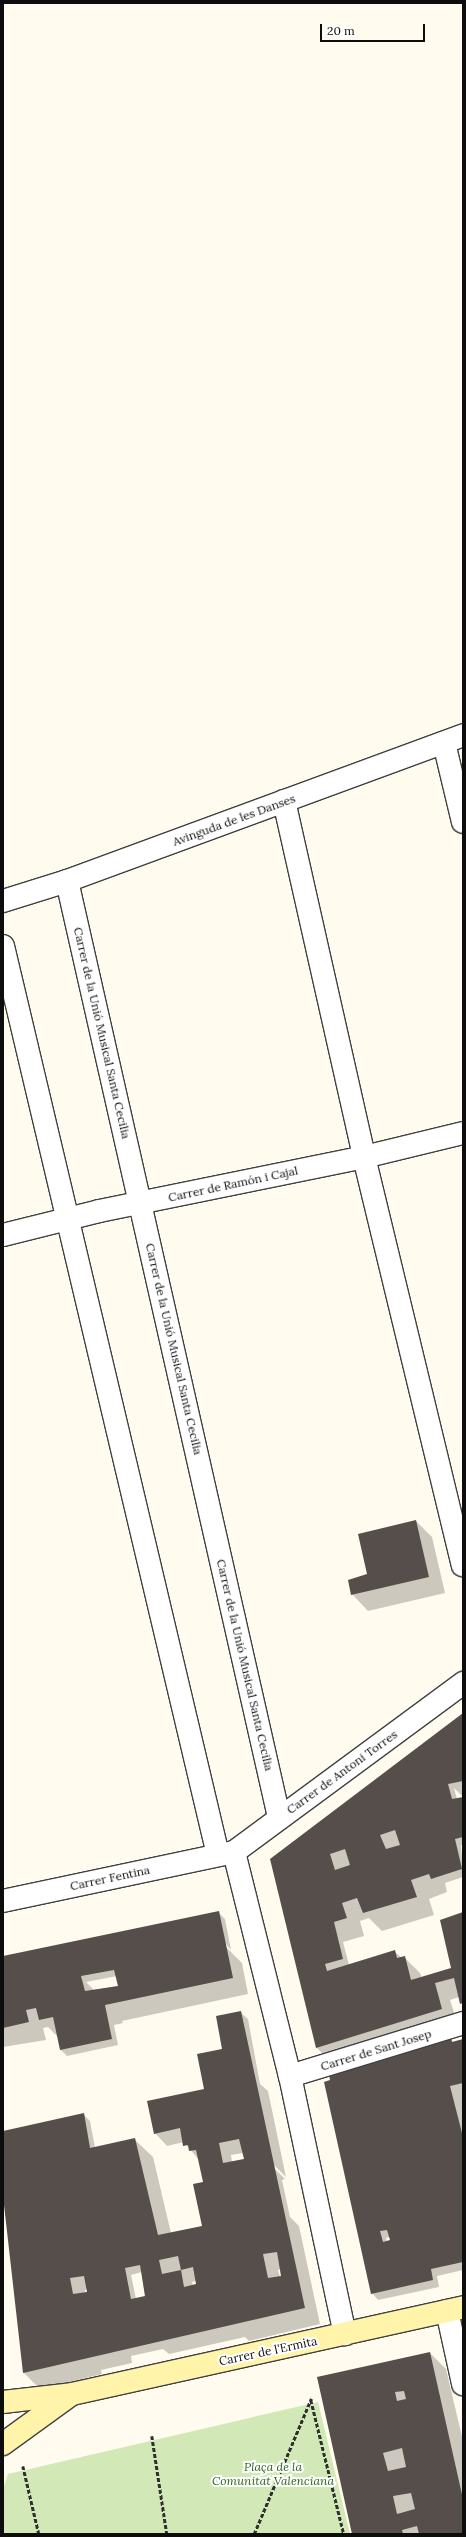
<!DOCTYPE html>
<meta charset="utf-8">
<style>
body{margin:0}
#map{position:relative;width:466px;height:2537px;overflow:hidden;background:#fffbee;font-family:Lora,serif}
div>[style]{position:absolute}
.green>*{inset:0;background:#d2e9b7}
.shadow>*{inset:0;background:#0003}
.building>*{inset:0;background:#564e4a}
.path>*{height:2.5px;margin-top:-1.25px;transform-origin:0;background:repeating-linear-gradient(90deg,#2f2f2f 0 4px,transparent 0 6px)}
.roads{filter:drop-shadow(1px 0 #404040) drop-shadow(-1px 0 #404040) drop-shadow(0 1px #404040) drop-shadow(0 -1px #404040)}
.street>*{height:22px;margin:-11px;padding:0 11px;transform-origin:11px;border-radius:11px;background:#fff}
.secondary>*{height:22px;margin:-11px;padding:0 11px;transform-origin:11px;border-radius:11px;background:#fff4a9}
span{translate:-50% -50%;white-space:nowrap;text-align:center;line-height:1.15;-webkit-text-stroke:4px #fff;paint-order:stroke}
.street-label{font-size:12px;color:#0d0d0d}
.park-label{font-size:12px;color:#2d651d;font-style:italic}
.frame{position:absolute;inset:0;border:4px solid #0d0d0d;pointer-events:none}
.scale{position:absolute;left:320px;top:24px;width:105px;height:18px;box-sizing:border-box;border:2px solid #0d0d0d;border-top:0;padding-left:5px;font-size:12px;line-height:14px;white-space:nowrap;color:#0d0d0d;-webkit-text-stroke:3px #fff;paint-order:stroke}
</style>
<div id="map">
<div class="green">
<div style="clip-path:polygon(318px 2402px,350px 2534px,3px 2534px,3px 2489px,8px 2474px)"></div>
</div>
<div class="shadow">
<div style="clip-path:polygon(416px 1521px,432px 1537px,445px 1593px,368px 1611px,352px 1594px)"></div>
<div style="clip-path:polygon(463px 1715px,463px 1797px,454px 1788px,457px 1799px,463px 1798px,463px 1845px,461px 1845px,463px 1877px,445px 1883px,447px 1892px,429px 1899px,434px 1915px,382px 1931px,369px 1918px,360px 1921px,364px 1936px,343px 1942px,349px 1965px,395px 1952px,402px 1958px,404px 1957px,420px 1973px,422px 1978px,452px 1969px,463px 1913px,463px 2006px,459px 1997px,450px 2000px,458px 2025px,333px 2064px,317px 2048px,271px 1860px)"></div>
<div style="clip-path:polygon(evenodd,218px 1912px,225px 1919px,231px 1950px,225px 1943px,225px 1946px,242px 1963px,248px 1994px,122px 2021px,123px 2023px,114px 2025px,118px 2045px,67px 2056px,61px 2050px,58px 2037px,48px 2027px,43px 2028px,46px 2040px,3px 2047px,3px 1957px,218px 1912px,117px 1976px,119px 1986px,94px 1990px,86px 1982px,117px 1976px)"></div>
<div style="clip-path:polygon(evenodd,241px 2013px,248px 2019px,260px 2084px,268px 2091px,286px 2177px,273px 2164px,273px 2167px,285px 2179px,282px 2180px,290px 2217px,299px 2226px,320px 2324px,249px 2341px,245px 2337px,169px 2354px,163px 2349px,131px 2356px,132px 2363px,101px 2370px,102px 2374px,40px 2389px,24px 2373px,3px 2186px,3px 2132px,83px 2114px,90px 2121px,95px 2148px,134px 2139px,153px 2157px,171px 2233px,203px 2227px,204px 2183px,199px 2160px,184px 2142px,167px 2146px,155px 2133px,206px 2089px,241px 2013px,243px 2153px,245px 2159px,232px 2162px,231px 2155px,243px 2153px,241px 2013px,281px 2269px,282px 2277px,280px 2277px,278px 2270px,281px 2269px,241px 2013px,142px 2272px,145px 2297px,136px 2299px,131px 2275px,142px 2272px,241px 2013px,196px 2281px,197px 2285px,193px 2286px,192px 2282px,196px 2281px,241px 2013px,87px 2289px,88px 2293px,86px 2293px,85px 2290px,87px 2289px)"></div>
<div style="clip-path:polygon(evenodd,450px 2039px,454px 2043px,463px 2040px,463px 2270px,437px 2276px,439px 2287px,378px 2300px,372px 2293px,325px 2083px,450px 2039px,390px 2237px,391px 2241px,387px 2242px,386px 2238px,390px 2237px)"></div>
<div style="clip-path:polygon(430px 2353px,446px 2369px,463px 2441px,463px 2534px,353px 2534px,318px 2378px)"></div>
</div>
<div class="building">
<div style="clip-path:polygon(416px 1520px,429px 1577px,351px 1595px,348px 1580px,367px 1574px,358px 1534px)"></div>
<div style="clip-path:polygon(evenodd,463px 1713px,463px 1781px,448px 1784px,452px 1799px,463px 1797px,463px 1837px,455px 1839px,462px 1869px,431px 1879px,429px 1874px,411px 1880px,417px 1897px,363px 1913px,357px 1898px,342px 1903px,347px 1918px,334px 1922px,343px 1959px,325px 1964px,327px 1971px,395px 1950px,397px 1958px,405px 1956px,411px 1980px,451px 1968px,440px 1920px,463px 1912px,463px 2003px,460px 2004px,454px 1978px,435px 1983px,442px 2009px,316px 2048px,270px 1859px,463px 1713px,395px 1830px,400px 1845px,386px 1849px,380px 1835px,395px 1830px,463px 1713px,345px 1849px,350px 1865px,335px 1870px,330px 1854px,345px 1849px)"></div>
<div style="clip-path:polygon(evenodd,219px 1911px,233px 1978px,105px 2005px,112px 2039px,60px 2050px,53px 2017px,39px 2020px,36px 2008px,26px 2010px,29px 2022px,3px 2028px,3px 1956px,219px 1911px,114px 1970px,118px 1986px,85px 1991px,81px 1976px,114px 1970px)"></div>
<div style="clip-path:polygon(evenodd,241px 2011px,305px 2308px,23px 2373px,3px 2196px,3px 2131px,84px 2113px,90px 2148px,135px 2138px,158px 2235px,202px 2226px,193px 2184px,203px 2182px,196px 2150px,189px 2151px,188px 2145px,183px 2146px,180px 2128px,154px 2134px,147px 2101px,204px 2089px,197px 2054px,222px 2049px,216px 2016px,241px 2011px,239px 2139px,244px 2159px,223px 2163px,219px 2143px,239px 2139px,241px 2011px,277px 2252px,281px 2276px,268px 2278px,263px 2254px,277px 2252px,241px 2011px,178px 2256px,181px 2270px,162px 2274px,159px 2260px,178px 2256px,241px 2011px,140px 2265px,145px 2296px,131px 2299px,125px 2268px,140px 2265px,241px 2011px,193px 2267px,196px 2284px,184px 2287px,181px 2270px,193px 2267px,241px 2011px,84px 2276px,87px 2292px,73px 2294px,70px 2278px,84px 2276px)"></div>
<div style="clip-path:polygon(evenodd,451px 2038px,452px 2042px,463px 2039px,463px 2083px,450px 2086px,463px 2137px,463px 2262px,431px 2269px,433px 2280px,371px 2294px,324px 2082px,330px 2080px,329px 2075px,451px 2038px,387px 2230px,390px 2240px,383px 2242px,380px 2231px,387px 2230px)"></div>
<div style="clip-path:polygon(evenodd,430px 2352px,463px 2499px,463px 2534px,419px 2534px,417px 2526px,402px 2530px,403px 2534px,352px 2534px,317px 2377px,430px 2352px,404px 2391px,406px 2399px,397px 2401px,395px 2392px,404px 2391px,430px 2352px,402px 2448px,406px 2467px,388px 2471px,383px 2453px,402px 2448px,430px 2352px,411px 2493px,415px 2509px,397px 2514px,393px 2496px,411px 2493px)"></div>
</div>
<div class="path">
<div style="left:311px;top:2400px;width:138px;rotate:76.2deg"></div>
<div style="left:152px;top:2436px;width:99px;rotate:81.3deg"></div>
<div style="left:23px;top:2466px;width:70px;rotate:76.8deg"></div>
<div style="left:254px;top:2534px;width:147px;rotate:-67.1deg"></div>
</div>
<div class="roads">
<div class="street">
<div style="left:444px;top:743px;width:81px;rotate:76.5deg"></div>
<div style="left:284px;top:801px;width:365px;rotate:77.3deg"></div>
<div style="left:364px;top:1157px;width:420px;rotate:76.4deg"></div>
<div style="left:67px;top:881px;width:960px;rotate:77.24deg"></div>
<div style="left:3px;top:901px;width:67px;rotate:-17.4deg"></div>
<div style="left:67px;top:881px;width:422px;rotate:-20.2deg"></div>
<div style="left:3px;top:946px;width:934px;rotate:76.69deg"></div>
<div style="left:3px;top:1235px;width:99px;rotate:-14deg"></div>
<div style="left:99px;top:1211px;width:270px;rotate:-11.5deg"></div>
<div style="left:364px;top:1157px;width:102px;rotate:-13.6deg"></div>
<div style="left:234px;top:1852px;width:231px;rotate:76deg"></div>
<div style="left:290px;top:2076px;width:264px;rotate:78deg"></div>
<div style="left:3px;top:1901px;width:236px;rotate:-12deg"></div>
<div style="left:234px;top:1852px;width:285px;rotate:-36.4deg"></div>
<div style="left:290px;top:2076px;width:181px;rotate:-17deg"></div>
<div style="left:447px;top:2311px;width:75px;rotate:77.6deg"></div>
</div>
<div class="secondary">
<div style="left:3px;top:2402px;width:69px;rotate:-6.6deg"></div>
<div style="left:72px;top:2394px;width:401px;rotate:-12.5deg"></div>
<div style="left:3px;top:2444px;width:82px;rotate:-36deg"></div>
</div>
</div>
<div class="street-label">
<span style="left:234px;top:820px;rotate:-20deg">Avinguda de les Danses</span>
<span style="left:102px;top:1033px;rotate:77deg">Carrer de la Unió Musical Santa Cecilia</span>
<span style="left:233px;top:1184px;rotate:-12deg">Carrer de Ramón i Cajal</span>
<span style="left:174px;top:1349px;rotate:77deg">Carrer de la Unió Musical Santa Cecilia</span>
<span style="left:245px;top:1665px;rotate:77deg">Carrer de la Unió Musical Santa Cecilia</span>
<span style="left:342px;top:1772px;rotate:-36deg">Carrer de Antoni Torres</span>
<span style="left:110px;top:1878px;rotate:-12deg">Carrer Fentina</span>
<span style="left:376px;top:2050px;rotate:-17deg">Carrer de Sant Josep</span>
<span style="left:268px;top:2351px;rotate:-12deg">Carrer de l'Ermita</span>
</div>
<div class="park-label">
<span style="left:273px;top:2474px">Plaça de la<br>Comunitat Valenciana</span>
</div>
<div class="frame"></div>
<div class="scale">20 m</div>
</div>
